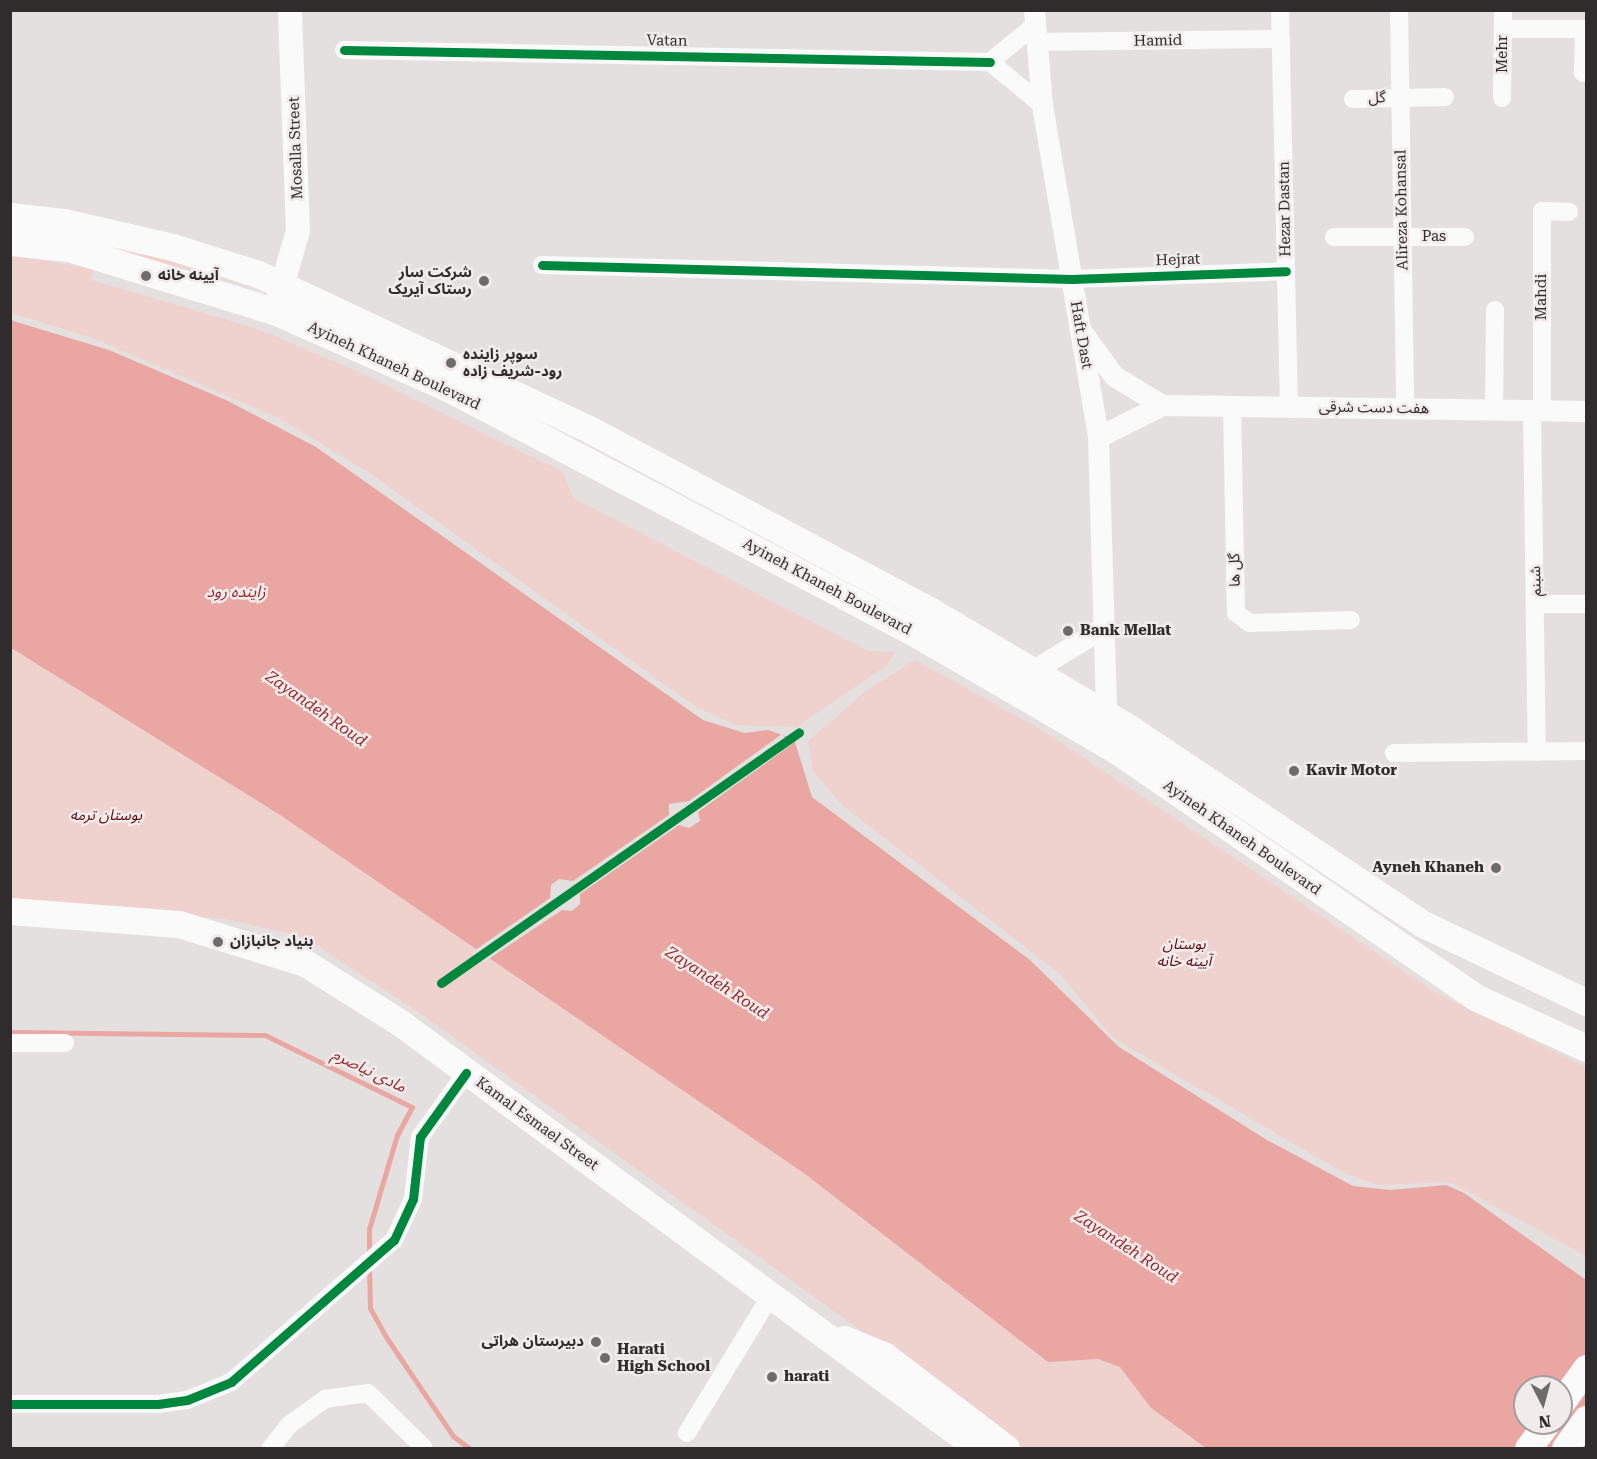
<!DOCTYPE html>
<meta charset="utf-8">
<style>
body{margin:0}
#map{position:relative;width:1597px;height:1459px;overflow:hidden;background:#e3e0df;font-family:"Roboto Serif","Noto Sans Arabic",serif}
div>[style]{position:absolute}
.green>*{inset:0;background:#efd1ce}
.water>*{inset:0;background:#eaa7a2}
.pier>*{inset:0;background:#e3e0df}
.stream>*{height:5px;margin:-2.5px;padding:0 2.5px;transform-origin:2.5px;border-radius:2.5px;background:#eaa7a2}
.minor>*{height:18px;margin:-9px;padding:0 9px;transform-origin:9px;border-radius:9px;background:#fbfafa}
.tertiary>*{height:21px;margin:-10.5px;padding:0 10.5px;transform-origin:10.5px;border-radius:10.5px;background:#fbfafa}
.secondary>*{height:24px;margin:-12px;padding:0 12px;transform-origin:12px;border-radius:12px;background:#fbfafa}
.primary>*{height:27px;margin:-13.5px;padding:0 13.5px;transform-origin:13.5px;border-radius:13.5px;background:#fbfafa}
.cycleway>*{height:9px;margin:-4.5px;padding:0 4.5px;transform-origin:4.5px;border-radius:4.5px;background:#00873e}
.dots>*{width:16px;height:16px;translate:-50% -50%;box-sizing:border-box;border:3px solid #f1eceb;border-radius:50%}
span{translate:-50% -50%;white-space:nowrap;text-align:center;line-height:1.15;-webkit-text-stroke:5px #f1eceb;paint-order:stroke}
.street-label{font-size:15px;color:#2e2c2c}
.poi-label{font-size:15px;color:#2e2c2c;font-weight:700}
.right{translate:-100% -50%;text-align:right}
.left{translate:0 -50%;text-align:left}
.park-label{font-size:15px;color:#600a11;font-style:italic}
.water-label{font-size:16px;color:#98282b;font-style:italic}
.frame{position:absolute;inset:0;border:12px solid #2e2c2c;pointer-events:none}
.north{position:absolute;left:1513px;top:1375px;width:60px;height:60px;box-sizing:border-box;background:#f1eceb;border:2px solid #a39f9f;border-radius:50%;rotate:174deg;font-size:16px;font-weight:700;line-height:24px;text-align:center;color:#2e2c2c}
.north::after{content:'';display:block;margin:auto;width:21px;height:27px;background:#6d6b6b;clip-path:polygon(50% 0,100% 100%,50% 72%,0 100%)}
</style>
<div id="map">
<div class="green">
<div style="clip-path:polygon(77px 233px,231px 275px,234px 282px,95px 246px)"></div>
<div style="clip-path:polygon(10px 255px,94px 269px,91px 280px,255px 328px,352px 369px,563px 472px,573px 498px,868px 651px,895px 652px,886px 666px,796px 727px,736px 725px,696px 707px,374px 476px,279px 418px,93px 338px,11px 313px)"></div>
<div style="clip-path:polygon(10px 648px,280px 815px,805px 1174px,1048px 1362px,1098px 1359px,1120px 1367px,1151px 1408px,1206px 1448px,1024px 1448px,424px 1016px,304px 937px,225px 919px,11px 902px)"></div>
<div style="clip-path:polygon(915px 660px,1045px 732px,1438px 994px,1586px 1067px,1586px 1256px,1450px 1182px,1379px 1185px,1344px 1173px,1113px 1038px,1060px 974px,842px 805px,813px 771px,808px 741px,867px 690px)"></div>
</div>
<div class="water">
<div style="clip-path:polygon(evenodd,10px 320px,109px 350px,228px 401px,316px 447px,703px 720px,745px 733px,768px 730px,794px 739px,812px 797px,1030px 960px,1119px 1047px,1267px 1140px,1353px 1186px,1390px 1190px,1446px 1185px,1464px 1193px,1586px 1280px,1586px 1448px,1206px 1448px,1151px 1408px,1120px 1367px,1098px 1359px,1048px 1362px,805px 1174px,280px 815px,11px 648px,10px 320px,1525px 1387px,1561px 1387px,1561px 1423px,1525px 1423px,1525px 1387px)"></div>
</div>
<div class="pier">
<div style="clip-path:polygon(782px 734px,791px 745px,698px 812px,700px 821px,689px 828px,679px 825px,580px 894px,580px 904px,572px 911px,562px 910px,484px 962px,471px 953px,550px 898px,551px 885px,559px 879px,573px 881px,669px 815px,669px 804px,689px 801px)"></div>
</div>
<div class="stream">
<div style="left:10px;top:1032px;width:255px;rotate:0.7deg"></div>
<div style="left:265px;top:1035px;width:164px;rotate:26.1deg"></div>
<div style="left:412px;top:1107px;width:32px;rotate:118deg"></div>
<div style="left:397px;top:1135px;width:98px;rotate:106.6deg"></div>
<div style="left:369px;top:1229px;width:28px;rotate:90deg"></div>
<div style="left:369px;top:1266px;width:42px;rotate:88.6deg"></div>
<div style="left:370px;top:1308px;width:33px;rotate:61deg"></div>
<div style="left:386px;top:1337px;width:120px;rotate:55.9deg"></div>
<div style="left:453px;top:1436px;width:20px;rotate:37deg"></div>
</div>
<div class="minor">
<div style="left:1280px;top:10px;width:397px;rotate:88.7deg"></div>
<div style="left:1399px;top:10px;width:399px;rotate:89.1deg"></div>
<div style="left:1035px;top:25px;width:58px;rotate:140.6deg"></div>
<div style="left:990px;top:62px;width:67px;rotate:39.6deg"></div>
<div style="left:1503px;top:29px;width:83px"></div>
<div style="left:1036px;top:42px;width:245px;rotate:-0.7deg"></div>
<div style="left:344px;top:50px;width:646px;rotate:1.06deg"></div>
<div style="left:1583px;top:73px;width:44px;rotate:-88.7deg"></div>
<div style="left:1502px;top:98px;width:88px;rotate:-89.3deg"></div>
<div style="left:1353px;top:99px;width:92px;rotate:-1.2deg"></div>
<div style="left:1334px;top:237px;width:131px"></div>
<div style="left:542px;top:265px;width:530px;rotate:1.51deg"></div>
<div style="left:1072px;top:279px;width:214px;rotate:-2.1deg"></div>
<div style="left:1232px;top:406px;width:207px;rotate:88.9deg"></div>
<div style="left:1236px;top:613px;width:17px;rotate:36deg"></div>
<div style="left:1250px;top:623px;width:101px;rotate:-1.7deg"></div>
<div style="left:1494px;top:410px;width:100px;rotate:-89.4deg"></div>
<div style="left:1532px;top:411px;width:341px;rotate:89.2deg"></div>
<div style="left:1542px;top:411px;width:200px;rotate:-90deg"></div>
<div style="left:1542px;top:211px;width:27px;rotate:2deg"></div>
<div style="left:1537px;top:604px;width:49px"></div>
<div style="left:1394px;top:753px;width:192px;rotate:-0.6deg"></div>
<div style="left:10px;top:1043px;width:55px"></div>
<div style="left:10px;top:1404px;width:148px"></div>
<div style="left:158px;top:1404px;width:29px;rotate:-8deg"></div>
<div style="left:187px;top:1400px;width:48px;rotate:-22.2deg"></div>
<div style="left:231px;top:1382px;width:216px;rotate:-41.1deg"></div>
<div style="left:394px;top:1240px;width:45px;rotate:-65.1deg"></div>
<div style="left:413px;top:1199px;width:62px;rotate:-83.6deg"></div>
<div style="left:420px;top:1137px;width:79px;rotate:-54.3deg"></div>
<div style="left:687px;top:1433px;width:164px;rotate:-58.7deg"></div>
<div style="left:271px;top:1448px;width:29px;rotate:-52deg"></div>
<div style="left:289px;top:1425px;width:44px;rotate:-35.8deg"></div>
<div style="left:325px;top:1399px;width:43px;rotate:-7.9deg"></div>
<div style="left:368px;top:1393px;width:78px;rotate:44.5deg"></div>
</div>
<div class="tertiary">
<div style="left:1034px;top:10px;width:95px;rotate:85.2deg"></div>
<div style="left:1042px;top:105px;width:337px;rotate:80.4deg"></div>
<div style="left:1098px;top:437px;width:277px;rotate:88.3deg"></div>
<div style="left:1082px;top:332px;width:54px;rotate:54deg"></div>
<div style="left:1114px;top:376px;width:56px;rotate:31.1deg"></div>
<div style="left:1098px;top:437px;width:72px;rotate:-26.6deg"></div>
<div style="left:1162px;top:405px;width:424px;rotate:0.8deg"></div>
<div style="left:1032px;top:671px;width:84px;rotate:-31.4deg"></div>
</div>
<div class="secondary">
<div style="left:277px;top:304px;width:76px;rotate:-74deg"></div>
<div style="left:298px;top:231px;width:221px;rotate:-92.1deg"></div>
</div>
<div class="primary">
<div style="left:10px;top:216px;width:54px;rotate:6.3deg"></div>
<div style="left:64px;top:222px;width:111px;rotate:13deg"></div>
<div style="left:172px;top:247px;width:90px;rotate:17.4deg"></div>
<div style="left:258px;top:274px;width:361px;rotate:25.1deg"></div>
<div style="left:585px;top:427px;width:390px;rotate:28deg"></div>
<div style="left:929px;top:610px;width:232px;rotate:30.5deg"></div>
<div style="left:1129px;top:728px;width:351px;rotate:33.7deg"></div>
<div style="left:1421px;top:923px;width:183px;rotate:25.6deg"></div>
<div style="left:10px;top:242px;width:59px;rotate:5.8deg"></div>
<div style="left:69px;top:248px;width:214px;rotate:17.1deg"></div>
<div style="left:274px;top:311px;width:190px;rotate:23.9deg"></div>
<div style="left:448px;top:388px;width:525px;rotate:27.69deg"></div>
<div style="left:913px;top:632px;width:165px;rotate:30.1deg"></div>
<div style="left:1056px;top:715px;width:69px;rotate:30.3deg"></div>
<div style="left:1116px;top:750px;width:438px;rotate:34.5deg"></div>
<div style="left:1477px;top:998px;width:120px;rotate:24.6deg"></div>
<div style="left:10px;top:911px;width:169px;rotate:4.4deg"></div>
<div style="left:179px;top:924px;width:132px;rotate:17.2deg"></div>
<div style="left:305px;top:963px;width:111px;rotate:32.1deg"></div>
<div style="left:399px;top:1022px;width:719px;rotate:36.34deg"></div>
<div style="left:844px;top:1339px;width:44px;rotate:22.5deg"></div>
<div style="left:885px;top:1356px;width:152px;rotate:37.2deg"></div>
<div style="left:1561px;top:1403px;width:43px;rotate:-54.5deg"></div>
<div style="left:1528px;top:1448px;width:31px;rotate:-53deg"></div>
<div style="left:1565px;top:1448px;width:36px;rotate:-54deg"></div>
</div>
<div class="cycleway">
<div style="left:344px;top:50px;width:646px;rotate:1.06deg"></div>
<div style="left:542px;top:265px;width:530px;rotate:1.51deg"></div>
<div style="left:1072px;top:279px;width:214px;rotate:-2.1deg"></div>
<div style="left:441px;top:983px;width:437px;rotate:-35deg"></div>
<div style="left:10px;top:1404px;width:148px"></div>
<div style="left:158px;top:1404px;width:29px;rotate:-8deg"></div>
<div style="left:187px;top:1400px;width:48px;rotate:-22.2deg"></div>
<div style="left:231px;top:1382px;width:216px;rotate:-41.1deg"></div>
<div style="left:394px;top:1240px;width:45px;rotate:-65.1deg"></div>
<div style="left:413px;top:1199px;width:62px;rotate:-83.6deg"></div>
<div style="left:420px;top:1137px;width:79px;rotate:-54.3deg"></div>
</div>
<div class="dots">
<div style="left:146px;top:276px;background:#6d6b6b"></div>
<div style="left:484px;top:281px;background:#6d6b6b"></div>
<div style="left:451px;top:363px;background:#6d6b6b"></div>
<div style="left:1068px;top:631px;background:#6d6b6b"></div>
<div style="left:1294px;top:771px;background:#6d6b6b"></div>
<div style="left:1496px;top:868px;background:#6d6b6b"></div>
<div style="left:218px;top:942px;background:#6d6b6b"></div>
<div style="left:596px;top:1342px;background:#6d6b6b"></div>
<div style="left:605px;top:1358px;background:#6d6b6b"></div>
<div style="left:772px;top:1377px;background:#6d6b6b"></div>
</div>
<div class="street-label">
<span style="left:667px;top:41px;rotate:1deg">Vatan</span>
<span style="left:1158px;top:41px;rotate:-1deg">Hamid</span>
<span style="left:1503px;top:54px;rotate:-90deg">Mehr</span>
<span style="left:1377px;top:98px;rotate:-1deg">گل</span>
<span style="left:296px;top:148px;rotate:-92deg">Mosalla Street</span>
<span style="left:1285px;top:209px;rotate:-91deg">Hezar Dastan</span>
<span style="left:1402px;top:210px;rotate:-91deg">Alireza Kohansal</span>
<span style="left:1434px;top:237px">Pas</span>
<span style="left:1178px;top:260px;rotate:-2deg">Hejrat</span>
<span style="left:1542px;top:297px;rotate:-90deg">Mahdi</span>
<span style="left:1081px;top:335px;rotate:80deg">Haft Dast</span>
<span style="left:394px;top:366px;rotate:25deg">Ayineh Khaneh Boulevard</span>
<span style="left:1374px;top:408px;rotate:1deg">هفت دست شرقی</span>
<span style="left:1235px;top:570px;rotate:-91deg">گل ها</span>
<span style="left:1536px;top:581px;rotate:-91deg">شبنم</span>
<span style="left:827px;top:587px;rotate:28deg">Ayineh Khaneh Boulevard</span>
<span style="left:1242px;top:838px;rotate:35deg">Ayineh Khaneh Boulevard</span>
<span style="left:537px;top:1124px;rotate:36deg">Kamal Esmael Street</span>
</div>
<div class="poi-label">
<span class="right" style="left:472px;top:281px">شرکت سار<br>رستاک آیریک</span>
<span class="left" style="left:158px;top:276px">آیینه خانه</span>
<span class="left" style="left:463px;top:363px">سوپر زاینده<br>رود-شریف زاده</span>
<span class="left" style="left:1080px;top:631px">Bank Mellat</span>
<span class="left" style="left:1306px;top:771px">Kavir Motor</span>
<span class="right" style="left:1484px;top:868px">Ayneh Khaneh</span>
<span class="left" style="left:230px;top:942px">بنیاد جانبازان</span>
<span class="right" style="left:584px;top:1342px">دبیرستان هراتی</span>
<span class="left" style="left:617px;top:1358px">Harati<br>High School</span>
<span class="left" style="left:784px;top:1377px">harati</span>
</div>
<div class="park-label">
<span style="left:106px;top:816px">بوستان ترمه</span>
<span style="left:1184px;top:953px">بوستان<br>آیینه خانه</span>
</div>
<div class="water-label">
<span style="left:236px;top:592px">زاینده رود</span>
<span style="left:316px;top:709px;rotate:35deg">Zayandeh Roud</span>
<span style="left:717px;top:983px;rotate:33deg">Zayandeh Roud</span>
<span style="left:369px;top:1071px;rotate:26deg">مادی نیاصرم</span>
<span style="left:1126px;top:1247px;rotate:33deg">Zayandeh Roud</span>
</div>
<div class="frame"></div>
<div class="north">N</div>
</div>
